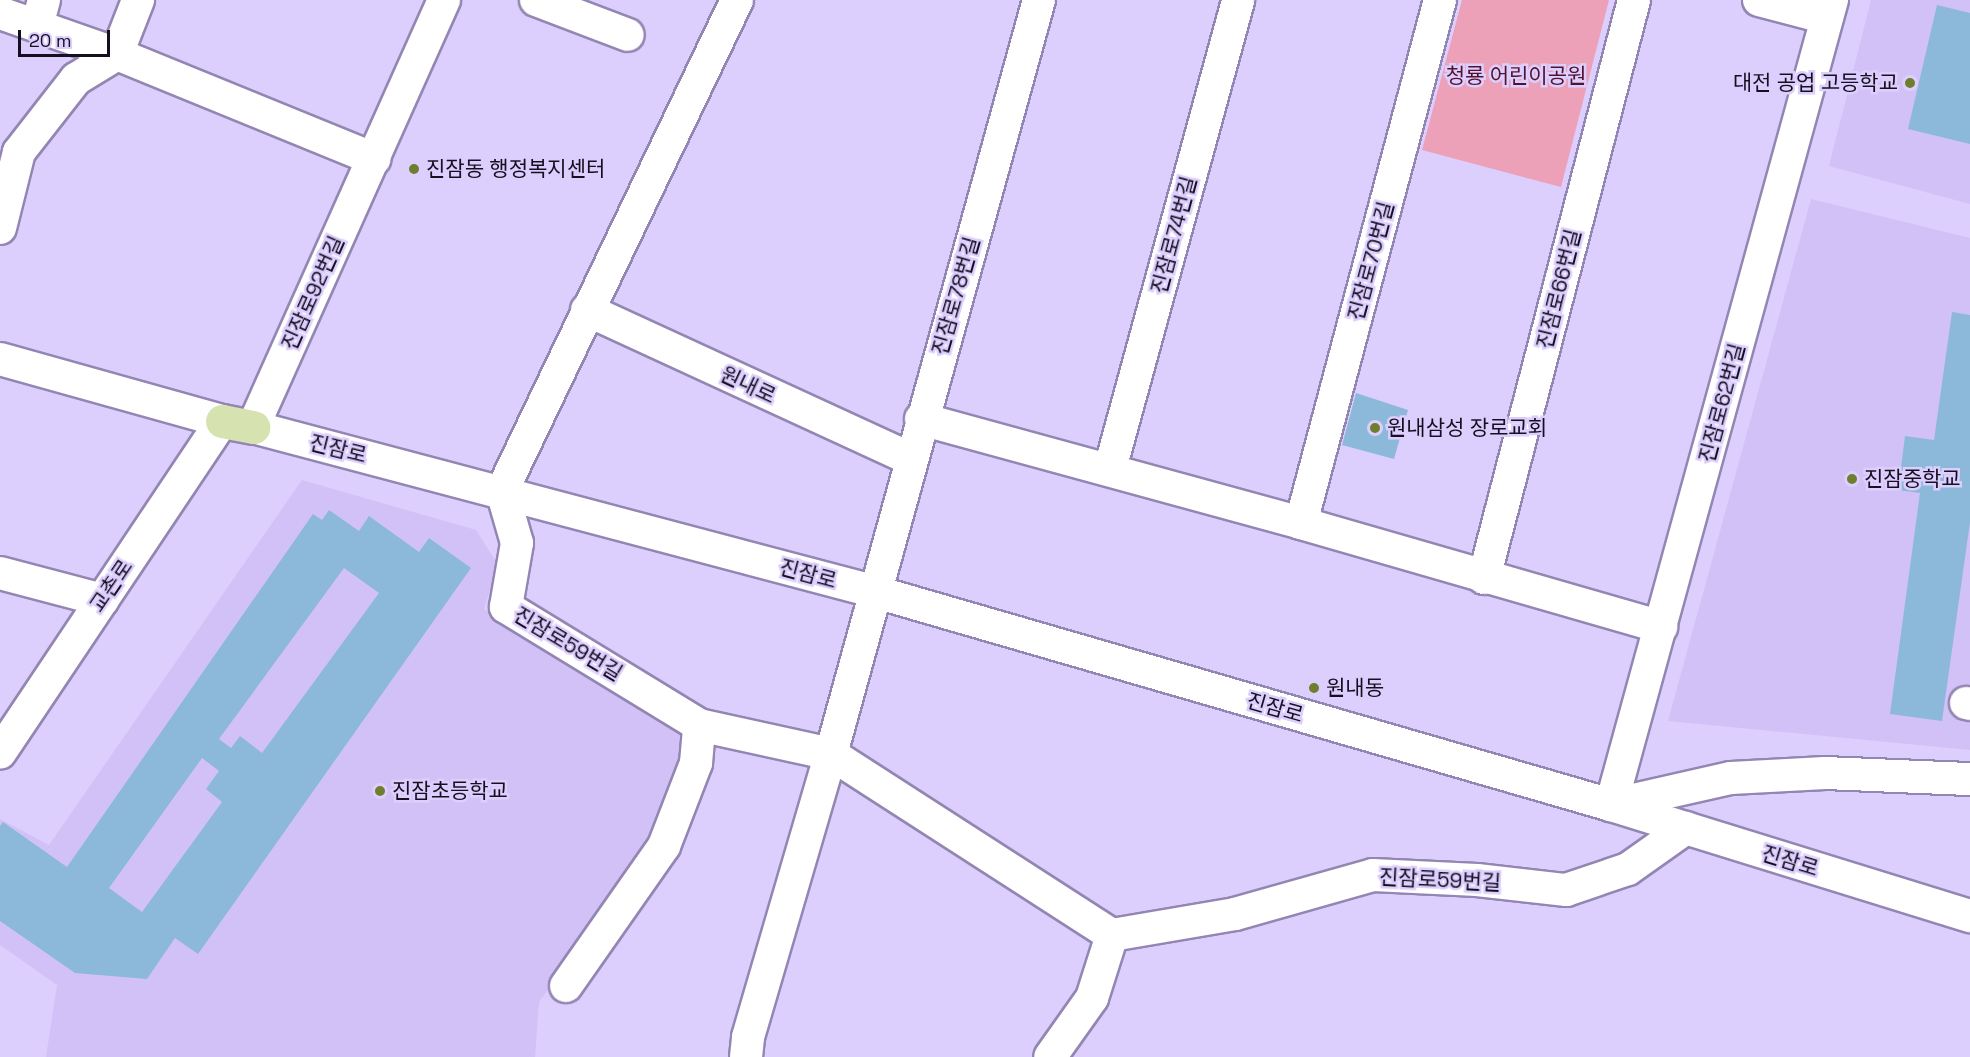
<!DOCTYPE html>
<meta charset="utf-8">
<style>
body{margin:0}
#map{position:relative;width:1970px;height:1057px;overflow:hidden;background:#dccefd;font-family:"Space Grotesk","Noto Sans KR",sans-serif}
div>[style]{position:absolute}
.built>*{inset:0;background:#d2c1f7}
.green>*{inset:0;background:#eda1b9}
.building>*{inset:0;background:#8cb9d9}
.roads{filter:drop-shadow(2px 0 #9486b2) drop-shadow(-2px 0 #9486b2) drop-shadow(0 2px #9486b2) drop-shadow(0 -2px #9486b2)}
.minor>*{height:32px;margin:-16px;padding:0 16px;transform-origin:16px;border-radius:16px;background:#fff}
.major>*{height:33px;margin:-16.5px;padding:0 16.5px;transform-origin:16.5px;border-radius:16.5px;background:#d7e2b1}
.dots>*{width:16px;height:16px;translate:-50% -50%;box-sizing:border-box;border:3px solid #dccefd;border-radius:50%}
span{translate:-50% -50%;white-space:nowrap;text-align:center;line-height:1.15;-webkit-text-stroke:5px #dccefd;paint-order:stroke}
.park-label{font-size:21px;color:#54122e}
.poi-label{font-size:21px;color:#150f1f}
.right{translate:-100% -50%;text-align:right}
.left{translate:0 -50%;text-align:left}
.street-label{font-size:21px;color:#150f1f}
.scale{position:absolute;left:18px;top:30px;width:92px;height:27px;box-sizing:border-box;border:3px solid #150f1f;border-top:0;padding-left:8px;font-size:18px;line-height:21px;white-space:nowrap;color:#150f1f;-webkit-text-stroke:4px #dccefd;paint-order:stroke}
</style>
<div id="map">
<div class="built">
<div style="clip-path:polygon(1871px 0,1970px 0,1970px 204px,1829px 166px)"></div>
<div style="clip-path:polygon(1811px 199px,1970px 238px,1970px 750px,1668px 721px)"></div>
<div style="clip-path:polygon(302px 480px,476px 530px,498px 565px,484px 609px,678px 722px,685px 762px,651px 848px,539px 1002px,535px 1057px,46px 1057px,57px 985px,0 945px,0 819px,49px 845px)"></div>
</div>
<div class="green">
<div style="clip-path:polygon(1462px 0,1609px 0,1561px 187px,1422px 150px)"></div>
</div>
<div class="building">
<div style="clip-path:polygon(1937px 5px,1970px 13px,1970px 144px,1908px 129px)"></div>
<div style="clip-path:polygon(1952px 312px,1970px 315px,1970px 522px,1942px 721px,1890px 714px,1920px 493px,1898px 490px,1905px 436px,1934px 440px)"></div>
<div style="clip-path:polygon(1356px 393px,1408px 410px,1394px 459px,1342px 445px)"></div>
<div style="clip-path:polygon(evenodd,329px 510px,359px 531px,369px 516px,419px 552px,429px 538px,471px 568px,198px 954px,175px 938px,147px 979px,75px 973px,0 921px,0 826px,3px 822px,67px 867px,313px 514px,322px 520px,329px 510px,344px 568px,379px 593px,262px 753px,240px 736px,231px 748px,219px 739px,344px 568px,329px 510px,202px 758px,219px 771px,206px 789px,222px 802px,142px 912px,109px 888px,202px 758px)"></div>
</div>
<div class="roads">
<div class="minor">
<div style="left:444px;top:0;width:468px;rotate:114.1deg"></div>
<div style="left:253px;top:427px;width:644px;rotate:14.83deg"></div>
<div style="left:876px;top:592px;width:765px;rotate:16.16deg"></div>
<div style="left:1611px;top:805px;width:376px;rotate:17.2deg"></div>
<div style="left:536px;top:0;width:98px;rotate:20.8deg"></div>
<div style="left:1759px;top:0;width:70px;rotate:14.8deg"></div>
<div style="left:1832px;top:0;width:835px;rotate:105.35deg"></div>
<div style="left:1611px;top:805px;width:123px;rotate:-12.7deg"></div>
<div style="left:1731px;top:778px;width:94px;rotate:-3deg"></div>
<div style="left:1825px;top:773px;width:145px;rotate:2.4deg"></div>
<div style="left:0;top:13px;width:124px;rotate:19.3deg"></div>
<div style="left:117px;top:54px;width:278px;rotate:22.2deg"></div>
<div style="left:37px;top:26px;width:27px;rotate:-75deg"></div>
<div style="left:0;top:228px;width:78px;rotate:-76deg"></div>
<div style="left:19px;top:152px;width:93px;rotate:-52deg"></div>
<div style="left:76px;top:79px;width:48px;rotate:-31.4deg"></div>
<div style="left:117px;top:54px;width:58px;rotate:-68.7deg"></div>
<div style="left:587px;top:310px;width:357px;rotate:24.7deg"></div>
<div style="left:0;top:359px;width:230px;rotate:15.6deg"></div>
<div style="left:222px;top:421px;width:399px;rotate:123.8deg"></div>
<div style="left:921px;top:419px;width:394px;rotate:15.3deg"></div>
<div style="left:1301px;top:523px;width:375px;rotate:16.1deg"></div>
<div style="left:1110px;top:469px;width:486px;rotate:-74.7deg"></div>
<div style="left:502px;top:491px;width:54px;rotate:73.9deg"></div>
<div style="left:517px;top:543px;width:65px;rotate:99.8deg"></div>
<div style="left:506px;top:607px;width:226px;rotate:31.4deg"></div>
<div style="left:699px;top:725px;width:135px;rotate:12.4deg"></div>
<div style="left:831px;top:754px;width:334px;rotate:32.8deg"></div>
<div style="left:1112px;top:935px;width:66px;rotate:107.6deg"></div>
<div style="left:1092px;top:998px;width:72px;rotate:125.4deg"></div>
<div style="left:502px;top:491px;width:544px;rotate:-64.42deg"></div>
<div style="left:1301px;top:523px;width:541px;rotate:-75.12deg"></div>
<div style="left:0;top:573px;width:106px;rotate:14.8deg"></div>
<div style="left:1484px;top:578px;width:597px;rotate:-75.45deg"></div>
<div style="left:1966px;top:703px;width:4px;rotate:14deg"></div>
<div style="left:1112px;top:935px;width:125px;rotate:-9.7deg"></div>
<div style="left:1235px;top:914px;width:143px;rotate:-15.8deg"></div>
<div style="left:1373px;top:875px;width:104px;rotate:2.8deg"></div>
<div style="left:1477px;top:880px;width:90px;rotate:6.4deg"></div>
<div style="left:1566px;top:890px;width:65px;rotate:-18.7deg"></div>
<div style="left:1628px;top:869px;width:71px;rotate:-35.3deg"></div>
<div style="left:566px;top:986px;width:171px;rotate:-55deg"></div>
<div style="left:664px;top:846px;width:89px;rotate:-68.9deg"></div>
<div style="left:696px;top:763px;width:38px;rotate:-85deg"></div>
<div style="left:746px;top:1057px;width:20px;rotate:-84deg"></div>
<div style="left:748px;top:1037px;width:295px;rotate:-73.7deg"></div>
<div style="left:831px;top:754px;width:782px;rotate:-74.58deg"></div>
</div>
<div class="major">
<div style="left:222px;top:421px;width:32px;rotate:11deg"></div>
</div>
</div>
<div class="dots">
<div style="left:1910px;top:83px;background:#6e7e2c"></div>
<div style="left:414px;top:169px;background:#6e7e2c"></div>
<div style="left:1375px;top:428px;background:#6e7e2c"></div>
<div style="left:1852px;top:479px;background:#6e7e2c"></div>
<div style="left:1314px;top:688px;background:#6e7e2c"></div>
<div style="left:380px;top:791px;background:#6e7e2c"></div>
</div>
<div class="park-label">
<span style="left:1516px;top:76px">청룡 어린이공원</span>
</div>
<div class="poi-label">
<span class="right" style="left:1898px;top:83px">대전 공업 고등학교</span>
<span class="left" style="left:426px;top:169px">진잠동 행정복지센터</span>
<span class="left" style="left:1387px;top:428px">원내삼성 장로교회</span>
<span class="left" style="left:1864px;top:479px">진잠중학교</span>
<span class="left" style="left:1326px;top:688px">원내동</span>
<span class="left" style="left:392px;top:791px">진잠초등학교</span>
</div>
<div class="street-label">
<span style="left:1174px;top:235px;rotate:-75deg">진잠로74번길</span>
<span style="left:1371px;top:261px;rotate:-75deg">진잠로70번길</span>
<span style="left:1559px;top:289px;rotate:-76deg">진잠로66번길</span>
<span style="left:313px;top:293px;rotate:-66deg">진잠로92번길</span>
<span style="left:956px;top:296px;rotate:-74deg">진잠로78번길</span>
<span style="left:748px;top:385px;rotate:25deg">원내로</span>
<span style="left:1722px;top:403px;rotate:-75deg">진잠로62번길</span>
<span style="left:338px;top:449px;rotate:14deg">진잠로</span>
<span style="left:808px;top:574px;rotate:15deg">진잠로</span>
<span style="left:111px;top:586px;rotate:-56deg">교촌로</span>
<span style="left:568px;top:644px;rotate:31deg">진잠로59번길</span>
<span style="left:1275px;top:708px;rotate:16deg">진잠로</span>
<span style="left:1790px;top:861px;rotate:17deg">진잠로</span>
<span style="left:1440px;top:880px;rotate:3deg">진잠로59번길</span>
</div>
<div class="scale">20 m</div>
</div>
